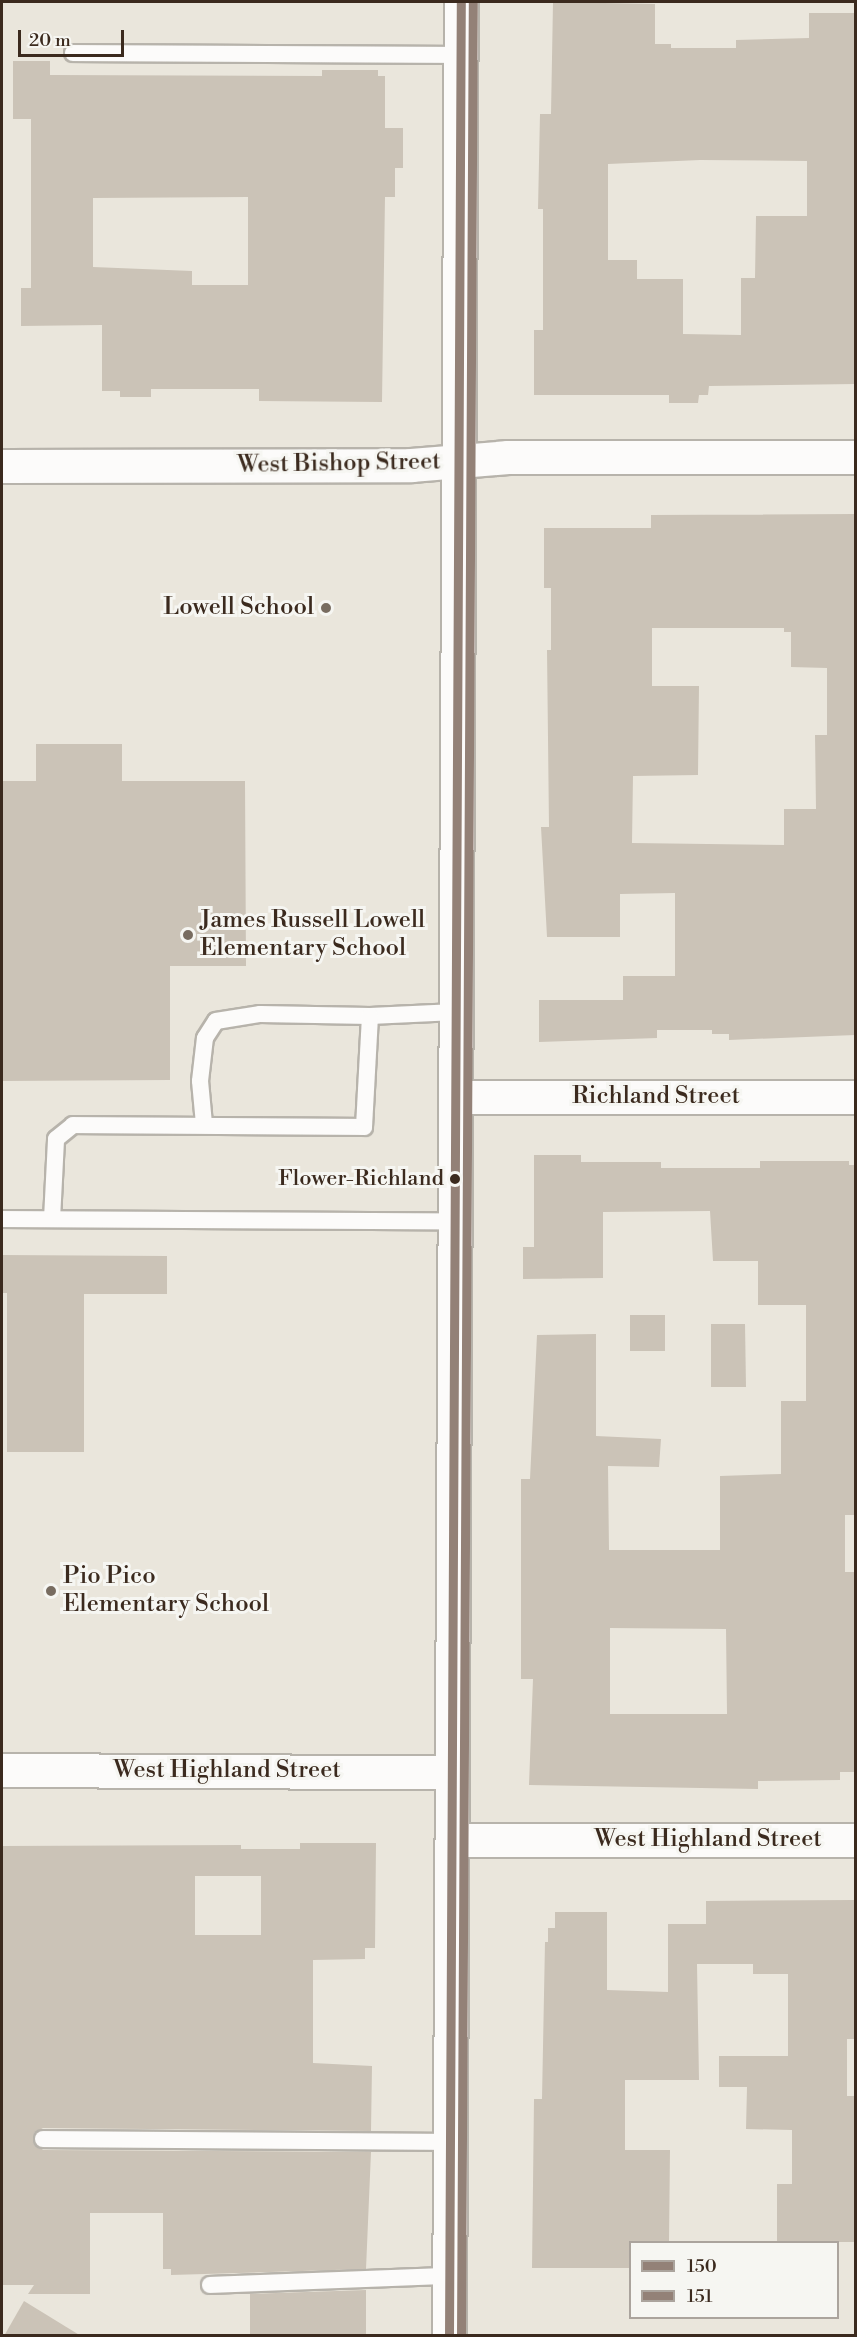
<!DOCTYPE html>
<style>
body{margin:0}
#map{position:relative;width:857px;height:2337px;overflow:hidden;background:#eae6dc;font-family:"Libre Bodoni",serif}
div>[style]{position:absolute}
.building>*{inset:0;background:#cbc3b7}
.roads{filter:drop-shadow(2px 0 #b7b3ab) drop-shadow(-2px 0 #b7b3ab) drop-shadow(0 2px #b7b3ab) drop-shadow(0 -2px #b7b3ab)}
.service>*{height:16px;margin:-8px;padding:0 8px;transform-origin:8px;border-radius:8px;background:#fcfbfa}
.minor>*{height:33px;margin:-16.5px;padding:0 16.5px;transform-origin:16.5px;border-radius:16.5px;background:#fcfbfa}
.tertiary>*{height:33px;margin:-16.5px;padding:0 16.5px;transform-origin:16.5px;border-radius:16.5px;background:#fcfbfa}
.bus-1>*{height:9px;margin:-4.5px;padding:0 4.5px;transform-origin:4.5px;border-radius:4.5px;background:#938177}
.bus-2>*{height:9px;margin:-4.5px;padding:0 4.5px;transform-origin:4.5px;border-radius:4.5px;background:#938177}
.dots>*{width:16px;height:16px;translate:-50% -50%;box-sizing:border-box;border:3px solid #f6f6f2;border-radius:50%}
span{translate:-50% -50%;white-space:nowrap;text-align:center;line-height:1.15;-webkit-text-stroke:6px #f6f6f2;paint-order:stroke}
.bus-label{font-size:22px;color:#3b2a1e}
.right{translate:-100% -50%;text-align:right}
.street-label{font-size:24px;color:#3b2a1e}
.poi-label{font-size:24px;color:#3b2a1e}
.left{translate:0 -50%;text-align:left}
.frame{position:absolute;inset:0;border:3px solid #3b2a1e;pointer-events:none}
.legend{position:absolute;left:629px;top:2241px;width:210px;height:78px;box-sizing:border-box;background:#f6f6f2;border:2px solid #aba49d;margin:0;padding:8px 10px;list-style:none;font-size:18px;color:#3b2a1e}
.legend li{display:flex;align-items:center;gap:12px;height:30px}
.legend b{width:30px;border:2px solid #aba49d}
.scale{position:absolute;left:18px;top:30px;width:106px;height:27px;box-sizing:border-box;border:3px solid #3b2a1e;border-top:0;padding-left:8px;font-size:18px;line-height:21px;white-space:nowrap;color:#3b2a1e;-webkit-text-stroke:4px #f6f6f2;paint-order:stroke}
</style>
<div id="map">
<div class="building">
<div style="clip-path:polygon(evenodd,553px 2px,655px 4px,655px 44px,671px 44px,671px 48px,736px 48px,736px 40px,809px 38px,809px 13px,855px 13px,855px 384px,709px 386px,708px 395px,699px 395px,698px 403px,669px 403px,669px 395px,534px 395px,534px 330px,543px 330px,543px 209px,538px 209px,540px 114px,551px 114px,553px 2px,700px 160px,807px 161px,807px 216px,756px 216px,755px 278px,741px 278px,741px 335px,683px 334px,683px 279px,637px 279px,637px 260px,608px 260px,608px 164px,700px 160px)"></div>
<div style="clip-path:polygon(evenodd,13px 61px,50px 61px,50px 75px,322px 76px,322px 70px,378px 70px,378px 76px,385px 76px,385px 128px,403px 128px,403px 168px,395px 168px,395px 197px,385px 197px,382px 402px,259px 401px,259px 389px,151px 389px,151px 397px,120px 397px,120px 391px,102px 391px,102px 325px,21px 326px,21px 288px,31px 288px,31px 119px,13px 119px,13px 61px,248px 197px,248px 285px,192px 285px,192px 271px,93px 267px,93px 198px,248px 197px)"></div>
<div style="clip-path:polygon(evenodd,855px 514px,855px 1035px,729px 1040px,729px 1034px,712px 1034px,712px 1030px,657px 1030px,657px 1038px,539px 1042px,539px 1000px,623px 1000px,623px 976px,675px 976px,675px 893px,620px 894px,620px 937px,547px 937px,541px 827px,549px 827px,547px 650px,551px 650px,551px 588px,544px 588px,544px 528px,651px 528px,651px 515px,855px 514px,652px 628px,784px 628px,784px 632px,791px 632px,791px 667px,827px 668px,827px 735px,815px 735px,816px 809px,784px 809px,784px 845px,632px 843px,633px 776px,698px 775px,699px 686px,652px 686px,652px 628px)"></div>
<div style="clip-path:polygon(36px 744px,122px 744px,122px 781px,245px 781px,246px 966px,170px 966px,170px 1080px,2px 1081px,2px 781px,36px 781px)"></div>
<div style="clip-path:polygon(evenodd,534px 1155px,581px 1155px,581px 1162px,661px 1162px,661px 1168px,760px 1168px,760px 1161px,849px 1161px,849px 1165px,855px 1165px,855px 1515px,845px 1515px,845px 1572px,855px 1572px,855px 1772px,840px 1772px,840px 1780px,758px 1781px,758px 1789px,529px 1785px,533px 1679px,521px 1679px,521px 1479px,530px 1479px,537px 1335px,596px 1334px,596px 1436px,661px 1439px,659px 1467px,608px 1466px,609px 1550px,720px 1550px,720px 1476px,781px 1474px,781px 1401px,806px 1401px,806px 1305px,758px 1305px,758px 1261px,713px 1261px,710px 1211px,603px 1212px,603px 1278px,523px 1279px,523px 1247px,534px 1247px,534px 1155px,610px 1628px,726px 1629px,727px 1714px,610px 1714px,610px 1628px)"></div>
<div style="clip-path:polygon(2px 1255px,167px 1256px,167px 1294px,84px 1294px,84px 1452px,7px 1452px,7px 1293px,2px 1293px)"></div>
<div style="clip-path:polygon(630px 1315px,665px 1315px,665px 1351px,630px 1351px)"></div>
<div style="clip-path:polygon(711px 1324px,745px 1324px,746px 1387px,711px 1387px)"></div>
<div style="clip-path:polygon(evenodd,300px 1843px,376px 1843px,375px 1948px,365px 1948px,365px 1959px,313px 1960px,313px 2063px,372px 2066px,371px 2131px,43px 2128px,34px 2133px,33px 2140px,43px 2150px,371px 2152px,366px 2269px,171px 2275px,171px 2269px,163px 2269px,163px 2213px,90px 2213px,90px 2294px,28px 2294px,34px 2285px,2px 2285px,2px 1846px,241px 1845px,241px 1849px,300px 1849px,300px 1843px,195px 1876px,261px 1876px,261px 1935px,195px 1935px,195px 1876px)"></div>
<div style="clip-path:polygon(855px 1900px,855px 2039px,847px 2039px,847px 2096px,855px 2096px,855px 2242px,777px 2242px,777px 2184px,792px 2184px,792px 2130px,746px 2129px,747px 2087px,719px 2087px,719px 2056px,788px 2056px,788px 1974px,753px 1974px,753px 1964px,697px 1964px,699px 2080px,625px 2080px,625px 2150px,670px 2150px,669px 2242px,630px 2242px,630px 2268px,532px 2268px,534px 2099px,542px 2099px,545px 1942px,548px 1942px,548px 1928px,555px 1928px,555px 1912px,607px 1912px,607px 1990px,668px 1992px,668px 1924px,706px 1924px,706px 1901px)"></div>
<div style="clip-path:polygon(366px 2290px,366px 2336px,250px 2336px,250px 2294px)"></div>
<div style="clip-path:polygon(24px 2301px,81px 2336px,4px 2336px)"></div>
</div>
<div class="roads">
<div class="service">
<div style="left:73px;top:53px;width:388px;rotate:0.3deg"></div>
<div style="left:204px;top:1124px;width:43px;rotate:-95.3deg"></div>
<div style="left:200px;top:1081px;width:43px;rotate:-83.4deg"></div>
<div style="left:205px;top:1038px;width:20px;rotate:-57deg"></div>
<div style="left:216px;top:1021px;width:45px;rotate:-9deg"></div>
<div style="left:260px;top:1014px;width:110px;rotate:1deg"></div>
<div style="left:370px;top:1016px;width:86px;rotate:-2.7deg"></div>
<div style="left:2px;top:1219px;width:453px;rotate:0.3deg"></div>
<div style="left:52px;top:1219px;width:80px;rotate:-87.1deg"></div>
<div style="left:56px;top:1139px;width:22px;rotate:-39deg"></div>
<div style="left:73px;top:1125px;width:291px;rotate:0.4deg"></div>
<div style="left:364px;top:1127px;width:111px;rotate:-86.9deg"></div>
<div style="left:43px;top:2139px;width:407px;rotate:0.4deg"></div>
<div style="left:210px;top:2285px;width:239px;rotate:-2.2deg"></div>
</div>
<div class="minor">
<div style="left:2px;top:466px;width:409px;rotate:-0.1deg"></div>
<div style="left:411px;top:465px;width:97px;rotate:-4.7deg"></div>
<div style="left:508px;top:457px;width:348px"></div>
<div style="left:456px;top:1097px;width:400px"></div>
<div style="left:2px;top:1770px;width:450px;rotate:0.3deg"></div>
<div style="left:452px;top:1840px;width:404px"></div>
</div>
<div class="tertiary">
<div style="left:449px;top:2336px;width:2334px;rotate:-89.71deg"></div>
</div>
</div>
<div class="bus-1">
<div style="left:449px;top:2336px;width:2334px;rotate:-89.71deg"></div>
</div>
<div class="bus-2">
<div style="left:461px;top:2336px;width:2334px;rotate:-89.71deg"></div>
</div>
<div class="dots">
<div style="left:326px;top:608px;background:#786c60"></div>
<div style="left:188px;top:935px;background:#786c60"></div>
<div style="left:455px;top:1179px;background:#3b2a1e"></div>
<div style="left:51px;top:1591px;background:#786c60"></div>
</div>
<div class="bus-label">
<span class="right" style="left:444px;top:1179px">Flower-Richland</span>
</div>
<div class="street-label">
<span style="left:339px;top:464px;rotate:-1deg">West Bishop Street</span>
<span style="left:656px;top:1097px">Richland Street</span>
<span style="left:227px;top:1771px">West Highland Street</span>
<span style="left:708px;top:1840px">West Highland Street</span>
</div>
<div class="poi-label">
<span class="right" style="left:314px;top:608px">Lowell School</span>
<span class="left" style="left:200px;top:935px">James Russell Lowell<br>Elementary School</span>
<span class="left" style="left:63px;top:1591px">Pio Pico<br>Elementary School</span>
</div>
<div class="frame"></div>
<ul class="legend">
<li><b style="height:8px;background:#938177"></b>150</li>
<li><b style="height:8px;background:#938177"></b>151</li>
</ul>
<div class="scale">20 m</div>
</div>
